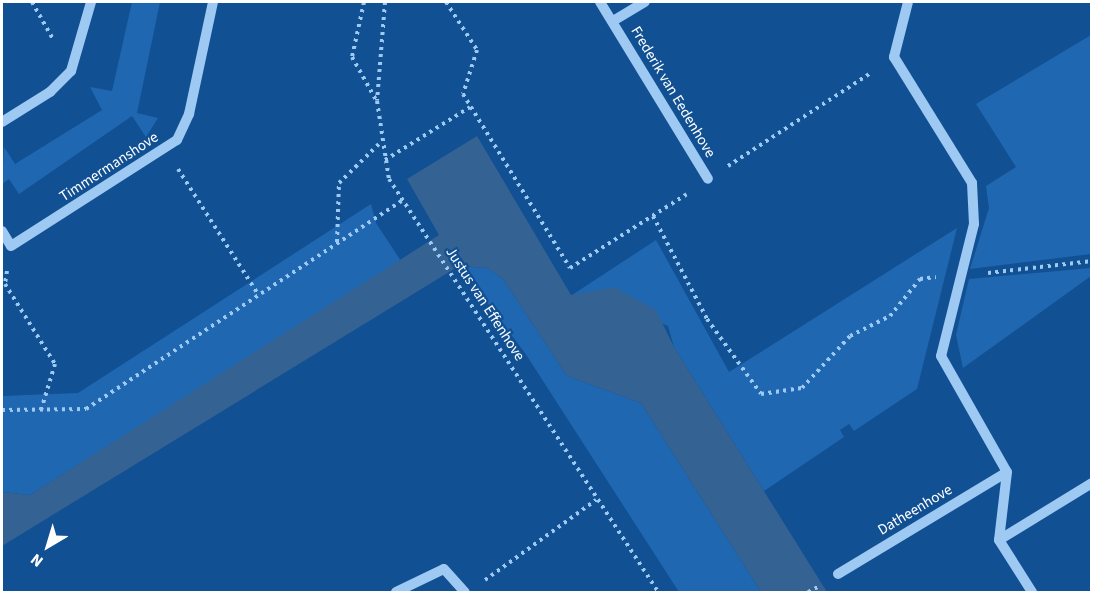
<!DOCTYPE html>
<style>
body{margin:0}
#map{position:relative;width:1093px;height:594px;overflow:hidden;background:#115093;font-family:"Source Sans 3",sans-serif}
div>[style]{position:absolute}
.green>*{inset:0;background:#1f68b1}
.water>*{inset:0;background:#346293}
.path>*{height:4px;margin-top:-2px;transform-origin:0;background:repeating-linear-gradient(90deg,#9ec9f3 0 3px,transparent 0 7.5px)}
.minor>*{height:10px;margin:-5px;padding:0 5px;transform-origin:5px;border-radius:5px;background:#9ec9f3}
span{translate:-50% -50%;white-space:nowrap;text-align:center;line-height:1.15;-webkit-text-stroke:4.5px #115093;paint-order:stroke}
.street-label{font-size:15px;color:#fff}
.frame{position:absolute;inset:0;border:3px solid #fff;pointer-events:none}
.north{position:absolute;left:18px;top:516px;width:60px;height:60px;-webkit-text-stroke:4px #115093;paint-order:stroke;rotate:218deg;font-size:16px;font-weight:700;line-height:24px;text-align:center;color:#fff}
.north::after{content:'';display:block;margin:auto;width:21px;height:27px;background:#fff;clip-path:polygon(50% 0,100% 100%,50% 72%,0 100%)}
</style>
<div id="map">
<div class="green">
<div style="clip-path:polygon(132px 2px,160px 2px,137px 113px,158px 118px,146px 137px,132px 116px,19px 194px,9px 179px,2px 184px,4px 147px,15px 164px,102px 110px,90px 87px,112px 91px)"></div>
<div style="clip-path:polygon(1091px 35px,1091px 254px,970px 269px,989px 208px,986px 186px,1016px 167px,976px 104px)"></div>
<div style="clip-path:polygon(371px 204px,376px 223px,401px 261px,30px 495px,2px 492px,2px 396px,78px 393px)"></div>
<div style="clip-path:polygon(957px 228px,917px 389px,854px 431px,849px 424px,840px 430px,844px 437px,764px 491px,674px 347px,668px 326px,591px 293px,572px 295px,656px 240px,729px 372px)"></div>
<div style="clip-path:polygon(459px 266px,487px 268px,503px 279px,567px 376px,641px 403px,761px 592px,679px 592px,525px 353px)"></div>
<div style="clip-path:polygon(1091px 268px,1091px 276px,963px 368px,956px 335px,969px 279px)"></div>
</div>
<div class="water">
<div style="clip-path:polygon(477px 136px,571px 295px,614px 287px,656px 310px,674px 347px,827px 592px,761px 592px,641px 403px,567px 376px,503px 279px,487px 268px,459px 266px,2px 546px,2px 492px,30px 495px,439px 235px,407px 179px)"></div>
</div>
<div class="path">
<div style="left:32px;top:2px;width:43px;rotate:60.4deg"></div>
<div style="left:364px;top:2px;width:56px;rotate:102.3deg"></div>
<div style="left:352px;top:57px;width:49px;rotate:60.8deg"></div>
<div style="left:385px;top:2px;width:99px;rotate:94.6deg"></div>
<div style="left:377px;top:101px;width:79px;rotate:81.3deg"></div>
<div style="left:389px;top:179px;width:493px;rotate:56.9deg"></div>
<div style="left:446px;top:2px;width:57px;rotate:57.1deg"></div>
<div style="left:477px;top:50px;width:46px;rotate:107.7deg"></div>
<div style="left:463px;top:94px;width:204px;rotate:58.4deg"></div>
<div style="left:570px;top:268px;width:138px;rotate:-32.3deg"></div>
<div style="left:385px;top:160px;width:100px;rotate:-31.9deg"></div>
<div style="left:728px;top:166px;width:172px;rotate:-33.1deg"></div>
<div style="left:178px;top:169px;width:148px;rotate:57.4deg"></div>
<div style="left:653px;top:216px;width:116px;rotate:62.3deg"></div>
<div style="left:707px;top:319px;width:92px;rotate:54.2deg"></div>
<div style="left:761px;top:394px;width:41px;rotate:-8.3deg"></div>
<div style="left:802px;top:388px;width:71px;rotate:-47.3deg"></div>
<div style="left:850px;top:336px;width:45px;rotate:-26.6deg"></div>
<div style="left:890px;top:316px;width:48px;rotate:-51deg"></div>
<div style="left:920px;top:279px;width:16px;rotate:-7deg"></div>
<div style="left:337px;top:242px;width:59px;rotate:-88.1deg"></div>
<div style="left:339px;top:183px;width:59px;rotate:-44.3deg"></div>
<div style="left:7px;top:271px;width:13px;rotate:99deg"></div>
<div style="left:5px;top:284px;width:94px;rotate:58deg"></div>
<div style="left:55px;top:364px;width:48px;rotate:106.9deg"></div>
<div style="left:988px;top:273px;width:105px;rotate:-6.6deg"></div>
<div style="left:2px;top:410px;width:84px;rotate:-0.7deg"></div>
<div style="left:86px;top:409px;width:378px;rotate:-33.4deg"></div>
<div style="left:485px;top:580px;width:137px;rotate:-35.8deg"></div>
<div style="left:808px;top:592px;width:11px;rotate:-27deg"></div>
</div>
<div class="minor">
<div style="left:600px;top:2px;width:207px;rotate:58.6deg"></div>
<div style="left:908px;top:2px;width:57px;rotate:104.3deg"></div>
<div style="left:894px;top:57px;width:148px;rotate:58.2deg"></div>
<div style="left:972px;top:183px;width:41px;rotate:87.2deg"></div>
<div style="left:974px;top:224px;width:136px;rotate:104deg"></div>
<div style="left:941px;top:356px;width:133px;rotate:60.4deg"></div>
<div style="left:1007px;top:472px;width:68px;rotate:96.7deg"></div>
<div style="left:613px;top:21px;width:37px;rotate:-31deg"></div>
<div style="left:2px;top:122px;width:57px;rotate:-32deg"></div>
<div style="left:50px;top:92px;width:30px;rotate:-45deg"></div>
<div style="left:71px;top:71px;width:72px;rotate:-73.8deg"></div>
<div style="left:2px;top:231px;width:17px;rotate:59deg"></div>
<div style="left:11px;top:246px;width:197px;rotate:-32.6deg"></div>
<div style="left:177px;top:140px;width:29px;rotate:-65deg"></div>
<div style="left:189px;top:114px;width:115px;rotate:-77.9deg"></div>
<div style="left:999px;top:540px;width:109px;rotate:-31.5deg"></div>
<div style="left:999px;top:540px;width:62px;rotate:57.6deg"></div>
<div style="left:838px;top:574px;width:197px;rotate:-31.1deg"></div>
<div style="left:396px;top:592px;width:53px;rotate:-25.6deg"></div>
<div style="left:444px;top:569px;width:31px;rotate:48deg"></div>
</div>
<div class="street-label">
<span style="left:673px;top:92px;rotate:59deg">Frederik van Eedenhove</span>
<span style="left:109px;top:167px;rotate:-33deg">Timmermanshove</span>
<span style="left:485px;top:304px;rotate:57deg">Justus van Effenhove</span>
<span style="left:915px;top:510px;rotate:-31deg">Datheenhove</span>
</div>
<div class="frame"></div>
<div class="north">N</div>
</div>
